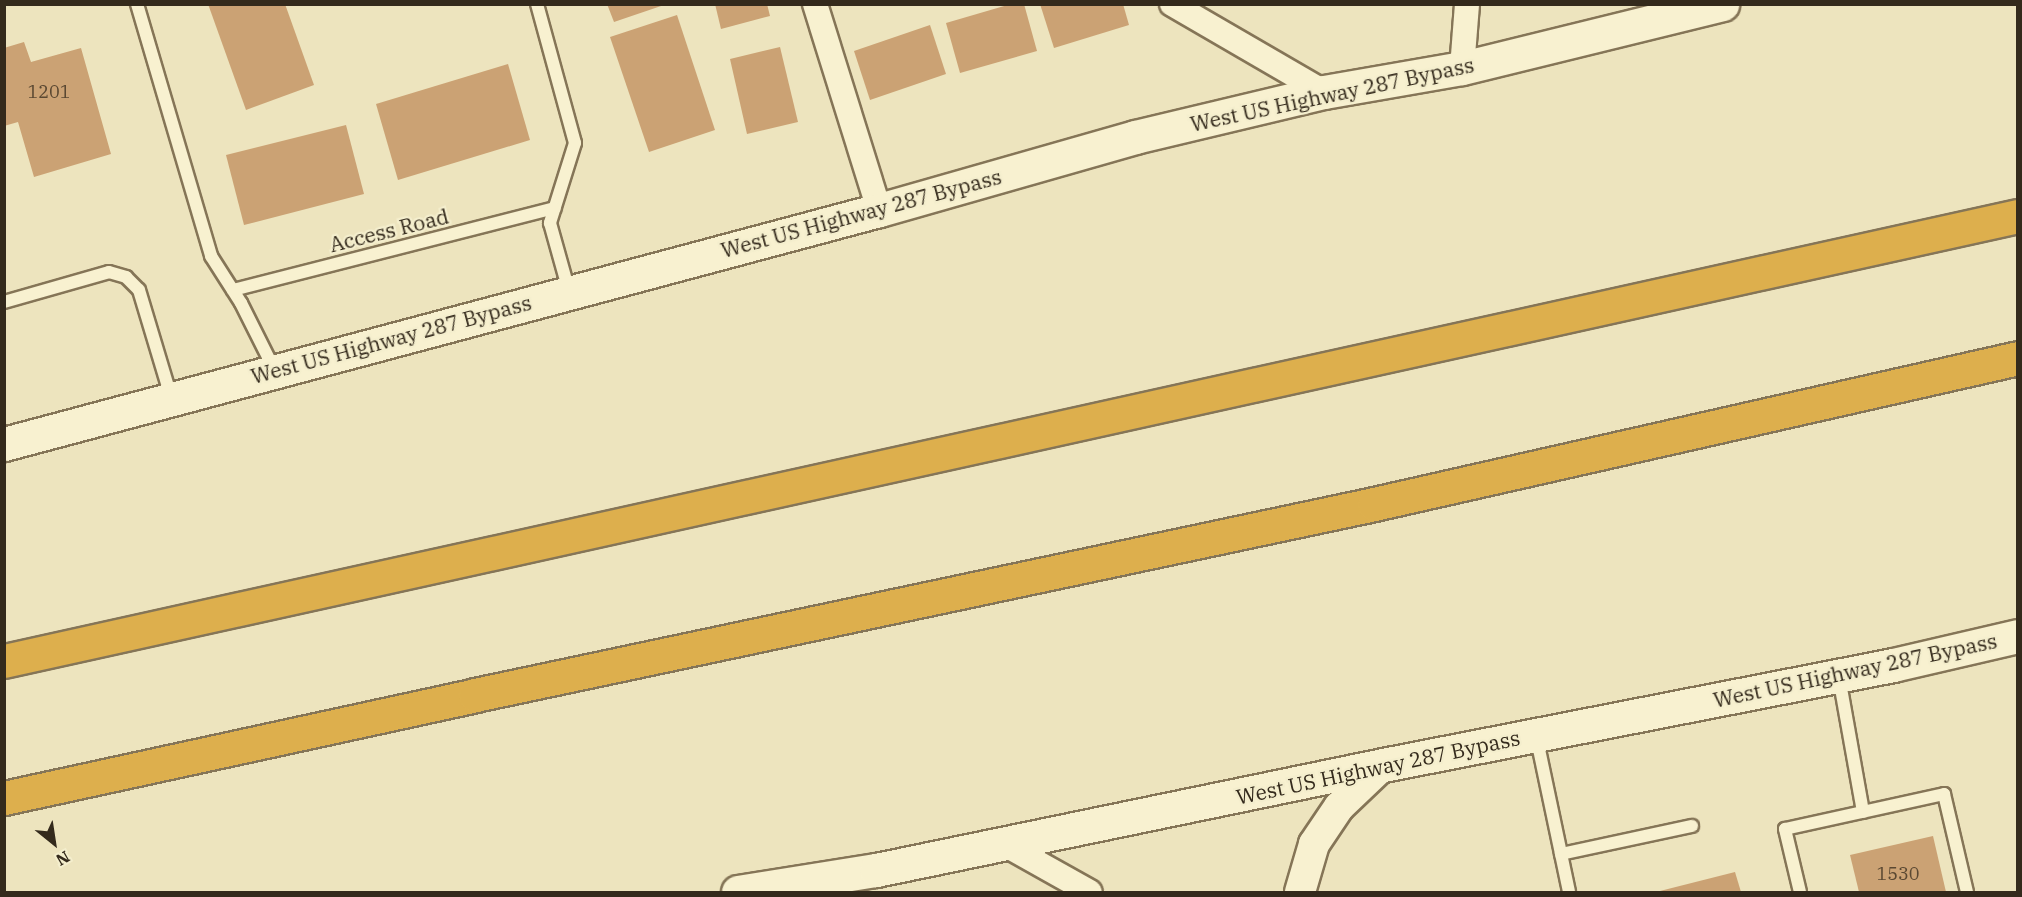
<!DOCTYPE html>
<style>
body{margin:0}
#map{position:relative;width:2022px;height:897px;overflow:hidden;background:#ede4be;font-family:"IBM Plex Serif",serif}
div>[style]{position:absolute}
.building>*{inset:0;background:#cba274}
.roads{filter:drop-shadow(2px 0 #857557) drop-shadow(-2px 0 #857557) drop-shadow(0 2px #857557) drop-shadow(0 -2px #857557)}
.service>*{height:12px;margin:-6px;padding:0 6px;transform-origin:6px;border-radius:6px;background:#f8f1d0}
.minor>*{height:24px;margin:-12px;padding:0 12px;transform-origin:12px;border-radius:12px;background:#f8f1d0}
.tertiary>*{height:30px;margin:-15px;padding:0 15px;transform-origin:15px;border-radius:15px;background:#f8f1d0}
.secondary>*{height:33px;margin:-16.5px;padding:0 16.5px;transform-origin:16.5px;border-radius:16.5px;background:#f8f1d0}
.motorway>*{height:33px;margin:-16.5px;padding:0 16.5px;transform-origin:16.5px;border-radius:16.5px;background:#ddaf4d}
span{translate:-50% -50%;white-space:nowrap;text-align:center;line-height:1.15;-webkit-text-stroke:4.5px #f4eecd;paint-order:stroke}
.number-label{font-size:18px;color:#5a4832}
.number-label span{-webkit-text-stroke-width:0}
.street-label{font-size:21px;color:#342a1c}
.frame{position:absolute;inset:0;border:6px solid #342a1c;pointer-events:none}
.north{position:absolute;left:24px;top:813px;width:60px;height:60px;-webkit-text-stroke:4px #f4eecd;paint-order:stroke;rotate:150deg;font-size:16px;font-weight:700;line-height:24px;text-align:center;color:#342a1c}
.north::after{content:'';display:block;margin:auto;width:21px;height:27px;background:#342a1c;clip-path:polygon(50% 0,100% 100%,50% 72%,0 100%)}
</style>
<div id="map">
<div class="building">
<div style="clip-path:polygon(208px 4px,285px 4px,314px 85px,246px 110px)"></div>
<div style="clip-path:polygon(607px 4px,664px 4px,664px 5px,614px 22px)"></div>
<div style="clip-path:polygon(715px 4px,767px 4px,770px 16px,721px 29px)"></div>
<div style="clip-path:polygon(1011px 4px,1024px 4px,1037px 51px,960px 73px,946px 23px)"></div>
<div style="clip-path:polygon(1040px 4px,1123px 4px,1129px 25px,1054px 48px)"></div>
<div style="clip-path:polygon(677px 15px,715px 130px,649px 152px,610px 37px)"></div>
<div style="clip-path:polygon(930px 25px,946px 74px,870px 100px,854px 51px)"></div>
<div style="clip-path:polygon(24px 42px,31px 62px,81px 48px,111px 154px,34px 177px,18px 122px,4px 126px,4px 48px)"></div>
<div style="clip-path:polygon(780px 47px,798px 122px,747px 134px,730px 59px)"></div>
<div style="clip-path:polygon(508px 64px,530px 140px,398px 180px,376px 104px)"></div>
<div style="clip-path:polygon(346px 125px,364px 194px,244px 225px,226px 155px)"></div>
<div style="clip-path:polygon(1933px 836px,1946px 892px,1859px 892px,1850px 855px)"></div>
<div style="clip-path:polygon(1735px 872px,1741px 892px,1656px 892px)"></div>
</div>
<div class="roads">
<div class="service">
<div style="left:137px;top:4px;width:263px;rotate:73.6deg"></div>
<div style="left:211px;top:256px;width:56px;rotate:57.4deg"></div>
<div style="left:241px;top:303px;width:74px;rotate:63.4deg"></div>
<div style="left:537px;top:4px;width:144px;rotate:74.7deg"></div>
<div style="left:575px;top:143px;width:84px;rotate:107.4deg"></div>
<div style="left:550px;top:223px;width:71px;rotate:74.4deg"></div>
<div style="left:233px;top:290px;width:332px;rotate:-14.3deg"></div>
<div style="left:4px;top:302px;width:109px;rotate:-15.9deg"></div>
<div style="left:109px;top:272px;width:18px;rotate:16deg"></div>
<div style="left:126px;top:277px;width:18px;rotate:45deg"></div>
<div style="left:139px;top:290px;width:112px;rotate:73.3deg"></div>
<div style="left:1839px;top:677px;width:137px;rotate:79.9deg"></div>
<div style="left:1536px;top:735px;width:160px;rotate:78.1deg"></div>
<div style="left:1561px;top:854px;width:134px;rotate:-12.1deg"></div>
<div style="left:1800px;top:892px;width:65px;rotate:-103.4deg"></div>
<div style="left:1785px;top:829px;width:163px;rotate:-12.4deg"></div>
<div style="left:1944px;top:794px;width:101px;rotate:76.8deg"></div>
</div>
<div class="minor">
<div style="left:815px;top:4px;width:216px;rotate:72.7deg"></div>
<div style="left:1172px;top:4px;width:176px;rotate:30.1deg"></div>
<div style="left:1462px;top:68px;width:64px;rotate:-85.5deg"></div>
<div style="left:1004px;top:844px;width:98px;rotate:29.2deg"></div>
</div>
<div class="tertiary">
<div style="left:1300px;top:892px;width:50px;rotate:-73.7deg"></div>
<div style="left:1314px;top:844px;width:45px;rotate:-56deg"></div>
<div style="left:1339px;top:807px;width:61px;rotate:-43.7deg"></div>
</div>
<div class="secondary">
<div style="left:4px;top:444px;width:906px;rotate:-14.97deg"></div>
<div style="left:879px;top:210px;width:266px;rotate:-15.9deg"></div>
<div style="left:1135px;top:137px;width:194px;rotate:-13.4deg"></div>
<div style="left:1324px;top:92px;width:140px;rotate:-9.9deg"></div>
<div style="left:1462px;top:68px;width:268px;rotate:-13.8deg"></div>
<div style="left:738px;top:892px;width:140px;rotate:-9.1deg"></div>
<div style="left:876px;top:870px;width:518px;rotate:-11.7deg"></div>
<div style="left:1383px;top:765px;width:520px;rotate:-11.09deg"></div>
<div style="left:1893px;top:665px;width:128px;rotate:-13.1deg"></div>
</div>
<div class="motorway">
<div style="left:4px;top:661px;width:2063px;rotate:-12.46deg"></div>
<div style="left:4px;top:798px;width:482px;rotate:-12.3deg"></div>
<div style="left:475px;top:695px;width:919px;rotate:-11.99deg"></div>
<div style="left:1374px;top:504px;width:660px;rotate:-12.77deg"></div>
</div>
</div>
<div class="number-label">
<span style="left:49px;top:92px">1201</span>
<span style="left:1898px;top:874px">1530</span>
</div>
<div class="street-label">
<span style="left:1332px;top:94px;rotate:-12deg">West US Highway 287 Bypass</span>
<span style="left:861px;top:213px;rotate:-15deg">West US Highway 287 Bypass</span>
<span style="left:389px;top:230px;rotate:-14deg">Access Road</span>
<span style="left:391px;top:339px;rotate:-15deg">West US Highway 287 Bypass</span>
<span style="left:1855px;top:670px;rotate:-12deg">West US Highway 287 Bypass</span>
<span style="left:1378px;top:767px;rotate:-12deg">West US Highway 287 Bypass</span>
</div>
<div class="frame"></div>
<div class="north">N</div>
</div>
